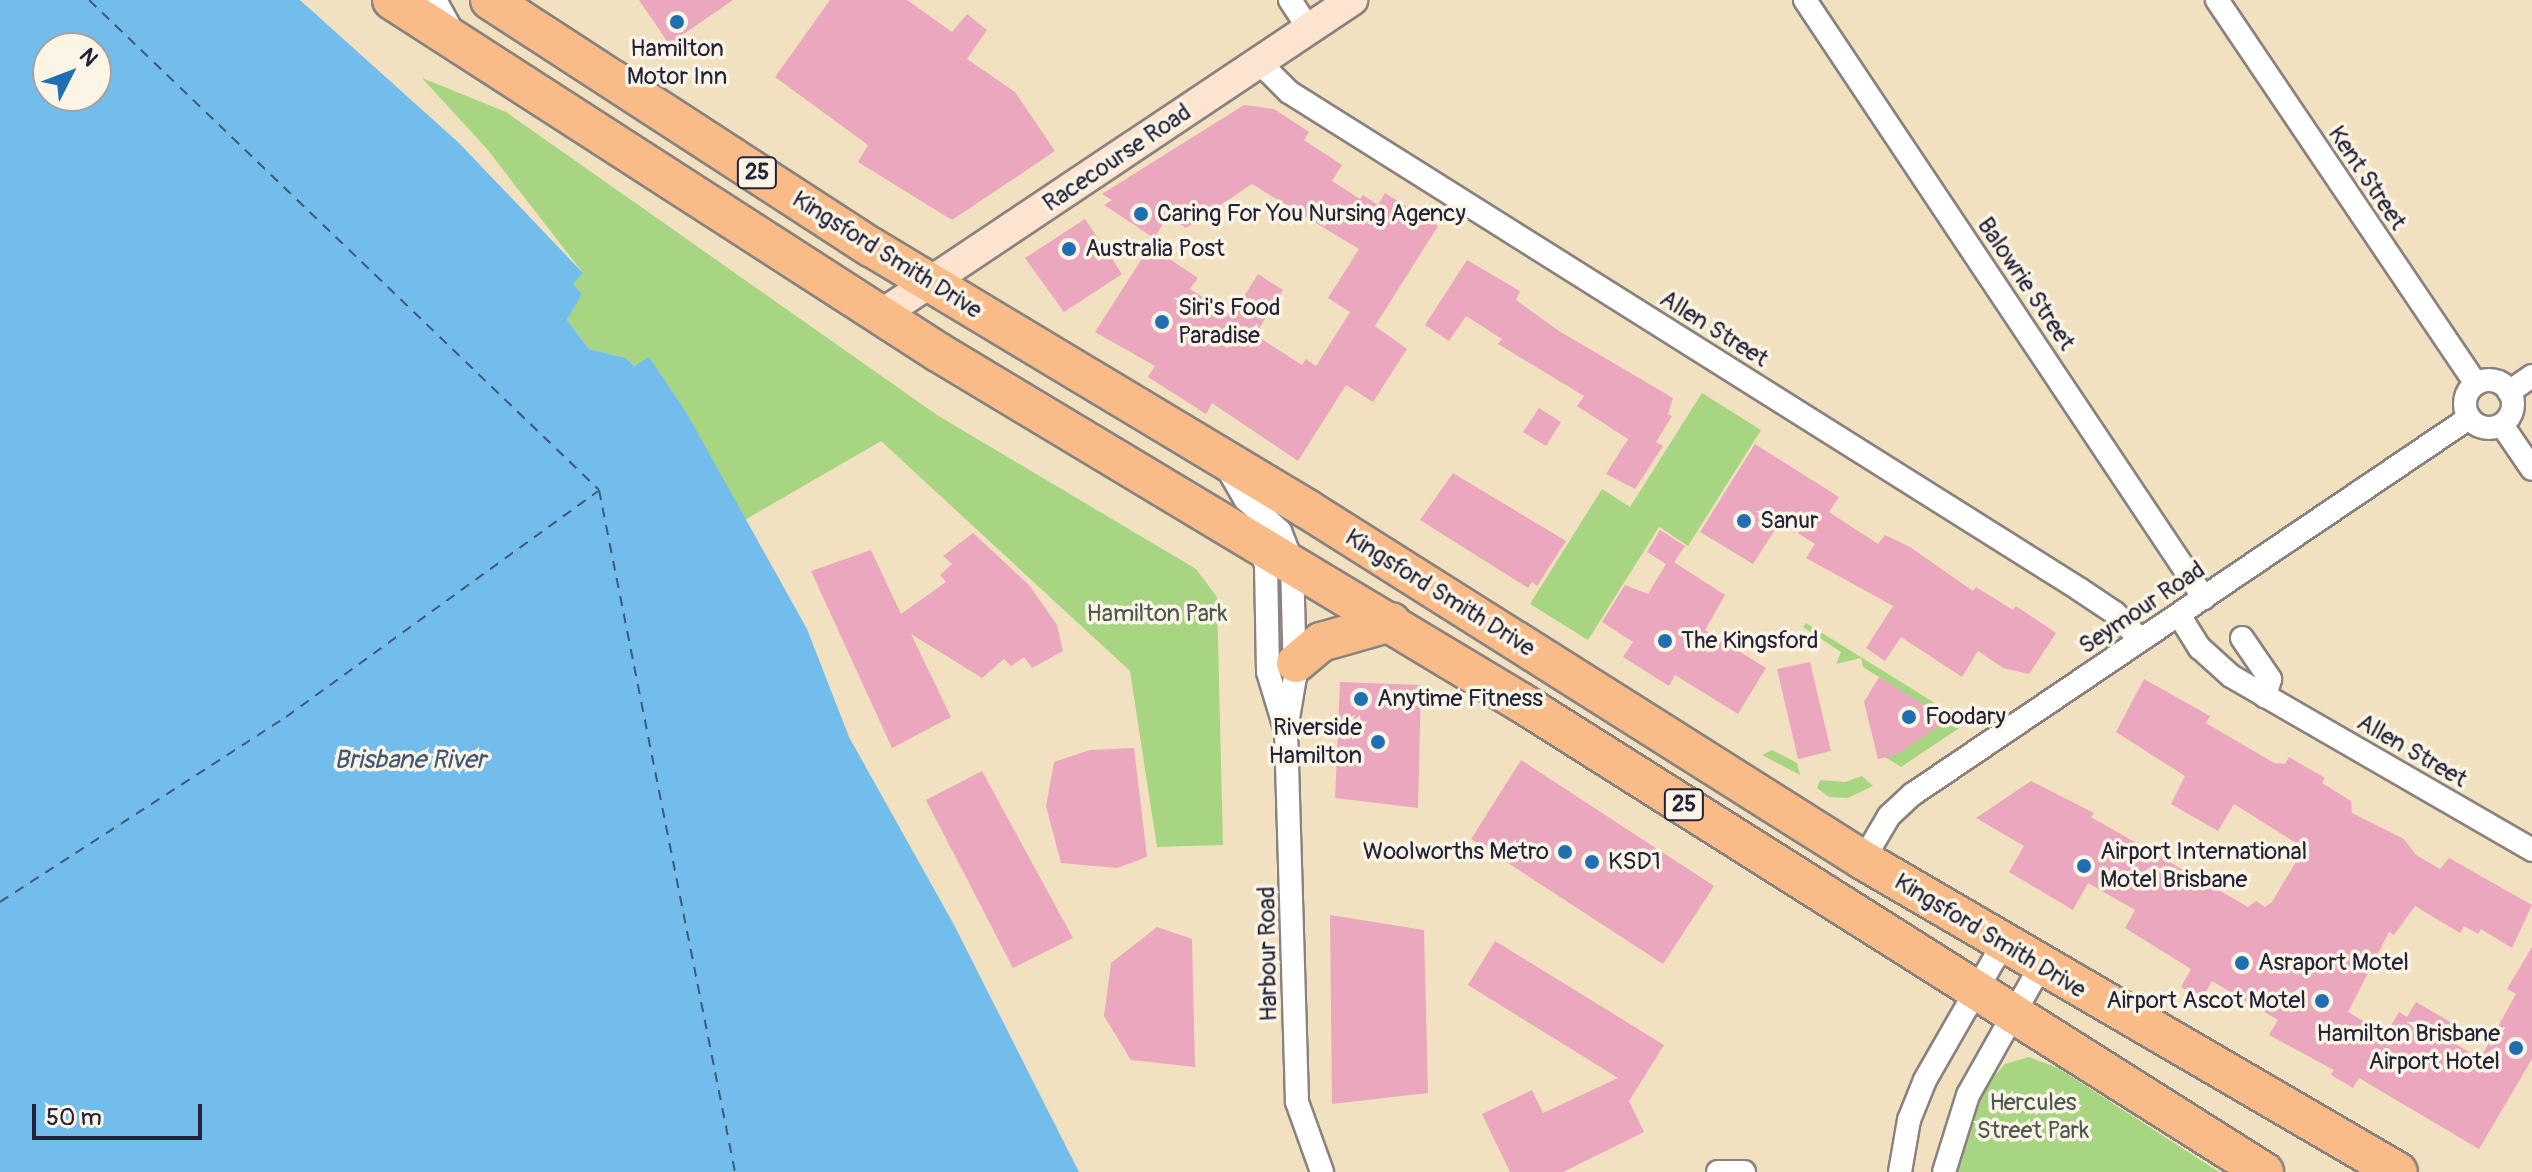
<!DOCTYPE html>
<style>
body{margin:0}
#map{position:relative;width:2532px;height:1172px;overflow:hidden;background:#f1e1c1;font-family:Pangolin,sans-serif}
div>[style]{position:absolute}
.green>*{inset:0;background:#a7d582}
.water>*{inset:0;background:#72bdeb}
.ferry>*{height:2px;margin-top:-1px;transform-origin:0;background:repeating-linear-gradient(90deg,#3e5879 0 10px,transparent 0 18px)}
.building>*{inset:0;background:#eba7bd}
.roads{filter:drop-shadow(2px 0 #8a827e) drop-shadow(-2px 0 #8a827e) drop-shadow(0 2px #8a827e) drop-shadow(0 -2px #8a827e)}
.street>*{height:22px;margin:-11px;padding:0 11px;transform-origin:11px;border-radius:11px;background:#fff}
.street>.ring{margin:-11px;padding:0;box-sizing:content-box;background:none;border:22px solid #fff;border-radius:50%}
.secondary>*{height:30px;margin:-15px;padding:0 15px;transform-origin:15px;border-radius:15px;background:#fde4d0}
.highway>*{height:38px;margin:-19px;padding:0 19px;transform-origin:19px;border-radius:19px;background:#f9bc89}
.dots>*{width:22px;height:22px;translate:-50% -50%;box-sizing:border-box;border:4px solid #fcf5e5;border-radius:50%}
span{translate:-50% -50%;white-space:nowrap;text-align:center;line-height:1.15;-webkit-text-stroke:7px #fcf5e5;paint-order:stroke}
.shield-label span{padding:2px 6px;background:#fcf5e5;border:2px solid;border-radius:6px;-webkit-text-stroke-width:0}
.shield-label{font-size:22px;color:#22223b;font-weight:700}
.poi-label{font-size:24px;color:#22223b}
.left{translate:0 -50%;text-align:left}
.right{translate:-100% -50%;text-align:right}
.street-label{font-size:24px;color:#22223b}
.park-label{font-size:24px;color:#4a5850}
.water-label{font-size:26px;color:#3e5879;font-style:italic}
.north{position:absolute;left:32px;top:32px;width:80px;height:80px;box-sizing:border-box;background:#fcf5e5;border:2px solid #a5a1a1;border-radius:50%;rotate:48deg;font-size:22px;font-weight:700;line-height:32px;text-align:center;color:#22223b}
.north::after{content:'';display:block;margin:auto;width:28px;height:36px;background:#1f6fb2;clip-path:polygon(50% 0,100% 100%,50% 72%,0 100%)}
.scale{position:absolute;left:32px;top:1104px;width:170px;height:36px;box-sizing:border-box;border:4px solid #22223b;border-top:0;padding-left:10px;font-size:24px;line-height:28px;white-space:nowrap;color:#22223b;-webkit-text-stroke:6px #fcf5e5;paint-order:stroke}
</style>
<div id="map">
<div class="green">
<div style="clip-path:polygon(422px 78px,506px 112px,937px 415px,1196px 569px,1217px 597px,1223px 845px,1157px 847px,1130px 671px,881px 441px,743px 521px,686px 412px,649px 358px,634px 366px,626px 358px,589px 349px,567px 320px,582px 294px,573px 284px,583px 273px,487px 149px)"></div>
<div style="clip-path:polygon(1702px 393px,1761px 430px,1688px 546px,1659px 527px,1588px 640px,1530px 604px,1602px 489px,1630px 507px)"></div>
<div style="clip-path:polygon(1806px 623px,1967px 723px,1901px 767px,1885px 757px,1947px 720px,1863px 667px,1861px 658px,1836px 664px,1841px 652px,1803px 627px)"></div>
<div style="clip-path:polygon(1772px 750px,1797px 763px,1800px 775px,1762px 755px)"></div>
<div style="clip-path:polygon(1862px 776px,1873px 786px,1848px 798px,1829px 797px,1817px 788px,1820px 780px,1845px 782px)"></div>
<div style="clip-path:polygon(2029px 1057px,2058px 1068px,2219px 1172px,1957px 1172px,1970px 1118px,1986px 1086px,2005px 1064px)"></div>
</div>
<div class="water">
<div style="clip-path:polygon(evenodd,0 0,300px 0,459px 143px,583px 273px,573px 284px,582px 294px,567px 320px,589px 349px,626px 358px,634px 366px,649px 357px,686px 412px,807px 629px,849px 737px,953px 923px,1079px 1172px,0 1172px,0 0,48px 48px,96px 48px,96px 96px,48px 96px,48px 48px)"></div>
</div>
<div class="ferry">
<div style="left:89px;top:0;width:707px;rotate:43.85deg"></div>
<div style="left:599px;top:490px;width:695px;rotate:78.72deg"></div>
<div style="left:0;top:902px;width:341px;rotate:-32.9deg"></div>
<div style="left:286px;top:717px;width:385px;rotate:-35.9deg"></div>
</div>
<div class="building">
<div style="clip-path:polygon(639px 0,733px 0,669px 44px)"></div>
<div style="clip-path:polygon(830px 0,907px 0,952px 32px,967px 14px,987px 30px,967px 59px,1015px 92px,1055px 151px,952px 220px,858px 162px,868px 145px,775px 77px)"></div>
<div style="clip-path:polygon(1244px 105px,1274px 109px,1309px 132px,1304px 140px,1342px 165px,1332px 181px,1360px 199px,1363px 195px,1378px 205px,1385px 193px,1438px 226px,1375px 326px,1407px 349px,1373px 402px,1346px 385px,1298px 461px,1212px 403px,1206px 414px,1148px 377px,1155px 366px,1095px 332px,1150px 246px,1198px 278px,1190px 289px,1232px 316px,1258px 274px,1283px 290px,1255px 335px,1302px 365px,1306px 359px,1316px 366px,1350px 312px,1328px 298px,1359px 249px,1252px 184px,1186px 228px,1168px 216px,1154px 238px,1104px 205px,1112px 200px,1102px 194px)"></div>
<div style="clip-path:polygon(1085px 219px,1122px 274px,1064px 312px,1025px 258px)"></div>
<div style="clip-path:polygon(1467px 260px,1520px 291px,1516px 300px,1559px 331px,1673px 398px,1668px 414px,1672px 416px,1656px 442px,1663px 446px,1635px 489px,1606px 474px,1628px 439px,1577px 406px,1584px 396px,1498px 344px,1502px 339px,1466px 316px,1449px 341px,1425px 325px)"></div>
<div style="clip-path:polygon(1539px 408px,1561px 422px,1546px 446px,1523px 432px)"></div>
<div style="clip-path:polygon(1755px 444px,1839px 497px,1829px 512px,1878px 544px,1885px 535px,1910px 547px,1973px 591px,1976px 587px,2013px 610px,2016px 606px,2056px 633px,2029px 674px,2003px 668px,1978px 651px,1962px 677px,1901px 637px,1885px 661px,1866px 648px,1893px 606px,1806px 558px,1815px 544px,1780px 522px,1753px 564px,1700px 532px)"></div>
<div style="clip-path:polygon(1453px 473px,1566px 541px,1537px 586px,1532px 582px,1528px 588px,1420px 520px)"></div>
<div style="clip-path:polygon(1660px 530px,1685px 546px,1674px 562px,1725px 595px,1705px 630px,1766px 668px,1738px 714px,1675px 675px,1669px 686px,1623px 657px,1633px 642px,1602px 622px,1625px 585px,1648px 594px,1666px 564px,1647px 552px)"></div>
<div style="clip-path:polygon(973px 533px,1029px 585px,1057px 625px,1063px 651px,1032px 668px,1024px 657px,1011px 666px,1004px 659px,982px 678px,911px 634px,951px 717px,892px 748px,811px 571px,871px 550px,901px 614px,946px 582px,940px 575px,952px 564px,943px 556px)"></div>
<div style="clip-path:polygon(1810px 662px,1831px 751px,1798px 759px,1777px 669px)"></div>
<div style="clip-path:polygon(1879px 677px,1948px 720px,1896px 755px,1878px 759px,1864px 702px)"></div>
<div style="clip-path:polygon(2144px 679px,2210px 716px,2206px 723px,2274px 763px,2285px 764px,2289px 757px,2325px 778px,2322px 783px,2351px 801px,2352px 813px,2404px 839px,2416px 855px,2440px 869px,2449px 858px,2532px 905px,2512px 948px,2481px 929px,2478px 934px,2464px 926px,2460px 933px,2415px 906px,2394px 935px,2389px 932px,2348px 1012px,2386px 1034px,2399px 1012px,2407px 1017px,2416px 1002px,2459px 1027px,2451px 1041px,2480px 1059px,2516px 994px,2507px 989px,2532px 947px,2532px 1059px,2479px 1149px,2359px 1078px,2353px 1088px,2331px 1075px,2334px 1070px,2269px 1035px,2278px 1020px,2212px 981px,2202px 999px,2181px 987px,2191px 969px,2125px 928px,2135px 910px,2088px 883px,2073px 910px,2009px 872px,2024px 846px,1976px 818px,2031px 781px,2094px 813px,2091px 817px,2248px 907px,2256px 901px,2265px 907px,2272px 902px,2304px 848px,2234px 804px,2218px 831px,2171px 804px,2185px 776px,2116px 732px)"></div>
<div style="clip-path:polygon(1340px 682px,1421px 685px,1418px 808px,1335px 798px)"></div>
<div style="clip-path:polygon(1134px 748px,1147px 857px,1117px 868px,1061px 863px,1046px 806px,1054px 762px,1090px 750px)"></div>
<div style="clip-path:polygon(1521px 760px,1714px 886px,1663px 964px,1471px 839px)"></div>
<div style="clip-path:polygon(982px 771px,1073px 938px,1013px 968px,926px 800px)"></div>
<div style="clip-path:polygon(1330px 915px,1424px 930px,1428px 1093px,1332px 1104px)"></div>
<div style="clip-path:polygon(1157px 927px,1192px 939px,1195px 1067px,1131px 1060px,1104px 1016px,1111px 963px)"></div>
<div style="clip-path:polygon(1495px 941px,1664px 1045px,1629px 1101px,1644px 1132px,1563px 1172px,1510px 1172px,1482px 1114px,1532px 1090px,1543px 1113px,1618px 1078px,1468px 985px)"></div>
</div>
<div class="roads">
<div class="street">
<div style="left:435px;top:0;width:39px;rotate:61deg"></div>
<div style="left:1290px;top:0;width:35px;rotate:57deg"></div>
<div style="left:1805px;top:0;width:719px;rotate:56.29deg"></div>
<div style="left:2217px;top:0;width:463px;rotate:56deg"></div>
<div style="left:1260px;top:63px;width:41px;rotate:45deg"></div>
<div style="left:1289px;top:92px;width:933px;rotate:32.17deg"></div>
<div style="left:2079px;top:589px;width:43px;rotate:33.7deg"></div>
<div style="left:2115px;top:613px;width:37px;rotate:47deg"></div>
<div class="ring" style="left:2465px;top:380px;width:26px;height:26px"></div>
<div style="left:2509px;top:392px;width:28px;rotate:-35deg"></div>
<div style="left:2502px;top:425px;width:53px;rotate:55.7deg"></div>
<div style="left:1226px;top:466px;width:39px;rotate:60deg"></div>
<div style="left:1246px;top:500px;width:46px;rotate:42.4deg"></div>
<div style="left:1280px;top:531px;width:33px;rotate:69deg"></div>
<div style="left:1292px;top:562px;width:115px;rotate:88.5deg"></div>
<div style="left:1295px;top:677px;width:54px;rotate:99.6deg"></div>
<div style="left:1286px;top:730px;width:372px;rotate:88.3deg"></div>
<div style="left:1297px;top:1102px;width:74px;rotate:70.3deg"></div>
<div style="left:1259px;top:544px;width:22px;rotate:72deg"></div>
<div style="left:1266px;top:565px;width:107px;rotate:88.9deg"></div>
<div style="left:1268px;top:672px;width:55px;rotate:73.2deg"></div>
<div style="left:2179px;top:615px;width:39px;rotate:58deg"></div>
<div style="left:2200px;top:648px;width:42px;rotate:42.1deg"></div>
<div style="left:2231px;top:676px;width:348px;rotate:30deg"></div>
<div style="left:2242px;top:638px;width:50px;rotate:55.7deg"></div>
<div style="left:2270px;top:679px;width:18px;rotate:106deg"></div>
<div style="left:1863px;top:860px;width:51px;rotate:-59.4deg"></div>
<div style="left:1889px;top:816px;width:33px;rotate:-43deg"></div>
<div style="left:1913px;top:794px;width:671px;rotate:-34.07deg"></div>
<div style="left:1718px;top:1172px;width:26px"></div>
<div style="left:1900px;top:1172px;width:53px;rotate:-80.2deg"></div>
<div style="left:1909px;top:1120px;width:43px;rotate:-68.2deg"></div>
<div style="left:1925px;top:1080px;width:157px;rotate:-60.2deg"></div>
<div style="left:1944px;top:1172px;width:81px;rotate:-72.7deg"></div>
<div style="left:1968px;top:1095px;width:147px;rotate:-60.6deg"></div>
</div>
<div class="secondary">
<div style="left:881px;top:315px;width:567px;rotate:-33.77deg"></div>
</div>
<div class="highway">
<div style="left:392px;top:0;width:650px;rotate:32.81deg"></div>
<div style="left:938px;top:352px;width:681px;rotate:31.01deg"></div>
<div style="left:1522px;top:703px;width:878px;rotate:32.3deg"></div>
<div style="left:490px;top:0;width:454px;rotate:33deg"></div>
<div style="left:871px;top:247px;width:509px;rotate:31deg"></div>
<div style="left:1307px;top:509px;width:658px;rotate:32.26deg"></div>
<div style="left:1863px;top:860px;width:619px;rotate:30.25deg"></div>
<div style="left:1296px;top:663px;width:33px;rotate:-40deg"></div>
<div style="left:1321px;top:642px;width:73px;rotate:-15.9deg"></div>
</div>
</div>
<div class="dots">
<div style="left:677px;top:22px;background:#1f6fb2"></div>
<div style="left:1141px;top:214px;background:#1f6fb2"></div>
<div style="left:1069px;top:249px;background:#1f6fb2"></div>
<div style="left:1162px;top:322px;background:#1f6fb2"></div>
<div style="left:1744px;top:521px;background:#1f6fb2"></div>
<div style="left:1665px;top:641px;background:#1f6fb2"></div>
<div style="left:1361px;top:699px;background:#1f6fb2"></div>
<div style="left:1909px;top:717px;background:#1f6fb2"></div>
<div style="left:1378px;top:742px;background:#1f6fb2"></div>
<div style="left:1565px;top:852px;background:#1f6fb2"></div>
<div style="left:1592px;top:862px;background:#1f6fb2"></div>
<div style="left:2084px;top:866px;background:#1f6fb2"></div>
<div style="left:2242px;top:963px;background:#1f6fb2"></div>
<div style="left:2322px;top:1001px;background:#1f6fb2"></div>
<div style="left:2516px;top:1048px;background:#1f6fb2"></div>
</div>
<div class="shield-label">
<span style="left:757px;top:173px">25</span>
<span style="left:1684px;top:805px">25</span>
</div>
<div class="poi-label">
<span style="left:677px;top:63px">Hamilton<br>Motor Inn</span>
<span class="left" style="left:1157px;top:214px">Caring For You Nursing Agency</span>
<span class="left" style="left:1085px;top:249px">Australia Post</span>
<span class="left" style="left:1178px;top:322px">Siri's Food<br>Paradise</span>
<span class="left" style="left:1760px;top:521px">Sanur</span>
<span class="left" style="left:1681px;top:641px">The Kingsford</span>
<span class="left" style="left:1377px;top:699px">Anytime Fitness</span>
<span class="left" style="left:1925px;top:717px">Foodary</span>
<span class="right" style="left:1362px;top:742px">Riverside<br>Hamilton</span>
<span class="right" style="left:1549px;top:852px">Woolworths Metro</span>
<span class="left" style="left:2100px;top:866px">Airport International<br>Motel Brisbane</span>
<span class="left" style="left:1608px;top:862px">KSD1</span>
<span class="left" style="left:2258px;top:963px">Asraport Motel</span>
<span class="right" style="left:2306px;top:1001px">Airport Ascot Motel</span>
<span class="right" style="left:2500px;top:1048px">Hamilton Brisbane<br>Airport Hotel</span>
</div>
<div class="street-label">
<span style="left:1117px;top:158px;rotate:-34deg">Racecourse Road</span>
<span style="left:2367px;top:178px;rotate:56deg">Kent Street</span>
<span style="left:887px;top:255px;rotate:32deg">Kingsford Smith Drive</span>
<span style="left:2026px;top:284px;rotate:56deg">Balowrie Street</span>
<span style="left:1714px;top:329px;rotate:32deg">Allen Street</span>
<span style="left:1440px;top:593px;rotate:32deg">Kingsford Smith Drive</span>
<span style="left:2142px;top:608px;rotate:-34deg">Seymour Road</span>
<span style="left:2412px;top:751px;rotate:30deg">Allen Street</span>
<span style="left:1990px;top:936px;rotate:31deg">Kingsford Smith Drive</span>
<span style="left:1268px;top:954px;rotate:-91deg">Harbour Road</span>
</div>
<div class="park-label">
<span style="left:1157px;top:614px">Hamilton Park</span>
<span style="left:2033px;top:1117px">Hercules<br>Street Park</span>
</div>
<div class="water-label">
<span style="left:410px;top:761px">Brisbane River</span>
</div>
<div class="north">N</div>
<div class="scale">50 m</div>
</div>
